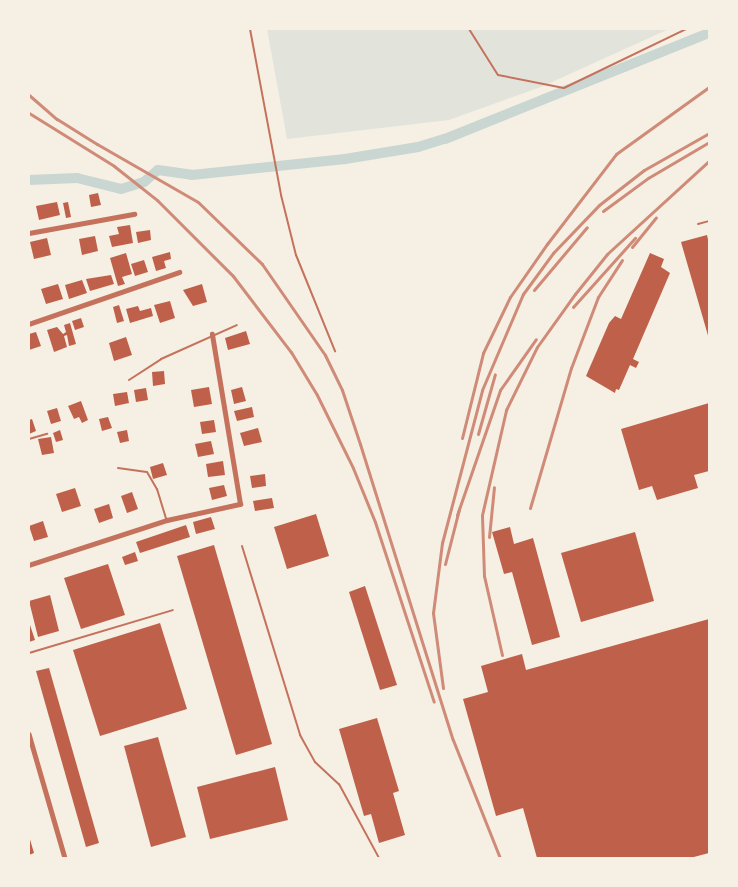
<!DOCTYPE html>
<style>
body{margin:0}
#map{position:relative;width:738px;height:887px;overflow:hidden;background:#f6efe4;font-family:"PT Sans",sans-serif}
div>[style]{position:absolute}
.green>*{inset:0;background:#e2e4dc}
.canal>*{height:10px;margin:-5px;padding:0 5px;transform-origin:5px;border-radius:5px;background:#c9d6d2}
.building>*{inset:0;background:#bf614a}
.service>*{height:2px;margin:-1px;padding:0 1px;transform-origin:1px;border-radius:1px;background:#c5725c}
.minor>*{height:4.5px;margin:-2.25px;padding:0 2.25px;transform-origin:2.25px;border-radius:2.25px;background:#c5725c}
.rail>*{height:3px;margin:-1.5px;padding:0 1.5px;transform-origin:1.5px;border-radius:1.5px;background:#cf8b77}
span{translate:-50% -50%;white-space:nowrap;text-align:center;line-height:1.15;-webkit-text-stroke:4px #f6efe4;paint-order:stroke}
.frame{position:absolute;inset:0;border:30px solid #f6efe4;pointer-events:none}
</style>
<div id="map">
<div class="green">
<div style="clip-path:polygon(267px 29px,669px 29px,541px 87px,449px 120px,287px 139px)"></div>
</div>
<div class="canal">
<div style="left:29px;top:180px;width:48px;rotate:-2.4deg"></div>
<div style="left:77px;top:178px;width:45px;rotate:14deg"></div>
<div style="left:121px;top:189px;width:24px;rotate:-17deg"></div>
<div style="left:144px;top:182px;width:18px;rotate:-41deg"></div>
<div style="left:158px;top:170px;width:34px;rotate:8deg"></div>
<div style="left:192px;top:175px;width:154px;rotate:-6deg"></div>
<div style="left:345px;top:159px;width:74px;rotate:-9.3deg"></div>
<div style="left:418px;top:147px;width:28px;rotate:-17deg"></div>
<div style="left:445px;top:139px;width:284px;rotate:-21.9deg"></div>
</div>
<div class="building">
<div style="clip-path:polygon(98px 193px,101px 205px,91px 207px,89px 195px)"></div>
<div style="clip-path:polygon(57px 202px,60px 215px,39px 220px,36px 206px)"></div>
<div style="clip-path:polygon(68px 202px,71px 217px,66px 218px,63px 203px)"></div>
<div style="clip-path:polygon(130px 225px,133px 243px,112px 247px,109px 236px,119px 234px,117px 227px)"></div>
<div style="clip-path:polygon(150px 230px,151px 240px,138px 243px,136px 232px)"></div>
<div style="clip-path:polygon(707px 235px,709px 244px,709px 339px,681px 242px)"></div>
<div style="clip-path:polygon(95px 236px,98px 251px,82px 255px,79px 239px)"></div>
<div style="clip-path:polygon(47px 238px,51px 255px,34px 259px,30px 242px)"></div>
<div style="clip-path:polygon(170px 252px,171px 259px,164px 261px,166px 268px,156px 271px,152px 257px)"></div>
<div style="clip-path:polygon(126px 253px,132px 274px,122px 277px,125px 284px,118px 286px,110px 258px)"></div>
<div style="clip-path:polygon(650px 253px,664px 259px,661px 267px,670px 273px,633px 359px,639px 362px,636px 368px,630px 365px,619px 390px,616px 389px,615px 393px,586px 376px,609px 323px,615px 316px,621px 319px)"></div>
<div style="clip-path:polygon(144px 260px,148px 272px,135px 276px,131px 264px)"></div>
<div style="clip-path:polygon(111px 275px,114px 284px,90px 291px,86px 279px)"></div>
<div style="clip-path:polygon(82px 280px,87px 293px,69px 299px,65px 285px)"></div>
<div style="clip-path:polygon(58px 284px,63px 299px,46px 304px,41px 289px)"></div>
<div style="clip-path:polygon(202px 284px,207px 302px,193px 306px,183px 290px)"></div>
<div style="clip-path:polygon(170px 301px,175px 318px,160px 323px,154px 305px)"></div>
<div style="clip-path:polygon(119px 305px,124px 321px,117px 323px,113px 307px)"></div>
<div style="clip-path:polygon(138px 306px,140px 311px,151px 308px,153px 316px,130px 323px,126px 309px)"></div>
<div style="clip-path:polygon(81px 318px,84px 327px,75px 330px,72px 321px)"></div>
<div style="clip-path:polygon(70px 323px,76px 344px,69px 346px,67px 335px,64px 336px,67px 347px,54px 352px,47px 330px,57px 327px,63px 334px,66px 332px,64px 325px)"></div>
<div style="clip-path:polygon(246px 331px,250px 344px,228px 350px,225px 338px)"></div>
<div style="clip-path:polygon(36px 332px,41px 346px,29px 350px,29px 334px)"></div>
<div style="clip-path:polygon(126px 337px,132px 355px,114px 361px,109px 343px)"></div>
<div style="clip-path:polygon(164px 371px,165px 384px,153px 386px,152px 372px)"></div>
<div style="clip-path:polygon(209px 387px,212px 404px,194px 407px,191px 390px)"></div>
<div style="clip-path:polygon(242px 387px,246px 401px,234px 404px,231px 390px)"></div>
<div style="clip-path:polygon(146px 388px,148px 400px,136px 402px,134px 390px)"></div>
<div style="clip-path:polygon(127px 392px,129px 403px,115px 406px,113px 394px)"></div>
<div style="clip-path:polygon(81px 401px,88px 420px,82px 423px,79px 417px,74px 419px,68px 406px)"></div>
<div style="clip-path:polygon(709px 403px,709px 471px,694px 475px,698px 488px,657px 500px,652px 486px,639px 490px,621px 429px)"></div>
<div style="clip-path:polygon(252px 407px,254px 417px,237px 421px,234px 411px)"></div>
<div style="clip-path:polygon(57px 408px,61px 421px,51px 424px,47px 411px)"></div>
<div style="clip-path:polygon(108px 417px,112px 428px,102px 431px,99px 419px)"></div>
<div style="clip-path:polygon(32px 419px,36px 431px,29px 434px,29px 420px)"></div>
<div style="clip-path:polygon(214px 420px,216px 432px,202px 434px,200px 422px)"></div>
<div style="clip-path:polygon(258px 428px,262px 442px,244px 446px,240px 433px)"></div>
<div style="clip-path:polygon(60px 430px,63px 440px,56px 442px,53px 433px)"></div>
<div style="clip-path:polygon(127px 430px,129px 441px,120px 443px,117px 432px)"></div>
<div style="clip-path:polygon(51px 437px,54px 453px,42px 455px,38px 439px)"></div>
<div style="clip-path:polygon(211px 441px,214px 454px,198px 457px,195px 444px)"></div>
<div style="clip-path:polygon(223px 461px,225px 475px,208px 477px,206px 464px)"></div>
<div style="clip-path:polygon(163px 463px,167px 475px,153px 479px,150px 467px)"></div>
<div style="clip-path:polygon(265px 474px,266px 486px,252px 488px,250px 476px)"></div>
<div style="clip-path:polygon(224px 485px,227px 496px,212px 500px,209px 488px)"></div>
<div style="clip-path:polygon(75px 488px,81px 506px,62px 512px,56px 494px)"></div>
<div style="clip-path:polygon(132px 492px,138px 509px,127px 513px,121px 496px)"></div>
<div style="clip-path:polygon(272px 498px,274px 508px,255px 511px,253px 501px)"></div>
<div style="clip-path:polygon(109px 504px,113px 518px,99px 523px,94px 509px)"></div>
<div style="clip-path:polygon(316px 514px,329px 556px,287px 569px,274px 527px)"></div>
<div style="clip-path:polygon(211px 517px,215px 529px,196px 534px,193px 522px)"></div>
<div style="clip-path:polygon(43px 521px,48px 537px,34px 541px,29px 526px)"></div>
<div style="clip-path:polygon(186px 525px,190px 537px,140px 553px,136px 542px)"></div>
<div style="clip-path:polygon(510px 527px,514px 544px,533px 538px,560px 637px,532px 645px,512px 572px,504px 574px,492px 532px)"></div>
<div style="clip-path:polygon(635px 532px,654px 601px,581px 622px,561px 553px)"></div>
<div style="clip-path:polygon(214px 545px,272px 744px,236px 755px,177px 556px)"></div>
<div style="clip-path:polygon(135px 552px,138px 561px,125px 565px,122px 557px)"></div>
<div style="clip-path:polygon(108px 564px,125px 615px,81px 629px,64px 578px)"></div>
<div style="clip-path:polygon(365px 586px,397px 685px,380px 690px,349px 592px)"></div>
<div style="clip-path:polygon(50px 595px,59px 631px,38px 637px,29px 601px)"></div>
<div style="clip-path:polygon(709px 619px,709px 853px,690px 858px,537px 858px,523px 808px,496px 816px,463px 699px,488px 692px,481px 666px,522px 654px,526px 670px)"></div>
<div style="clip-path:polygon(29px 622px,35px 640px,29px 642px)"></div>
<div style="clip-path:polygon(160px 623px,187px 709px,100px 736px,73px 650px)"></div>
<div style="clip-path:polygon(49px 668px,99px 843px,86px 847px,36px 671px)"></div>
<div style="clip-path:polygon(377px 718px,399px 791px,393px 793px,405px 835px,379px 843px,371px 814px,364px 816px,339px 729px)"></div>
<div style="clip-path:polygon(158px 737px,186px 837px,151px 847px,124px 746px)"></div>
<div style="clip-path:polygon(275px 767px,288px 820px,210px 839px,197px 787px)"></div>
<div style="clip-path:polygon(29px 836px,34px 853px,29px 855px)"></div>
</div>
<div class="service">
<div style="left:250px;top:29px;width:169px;rotate:79.4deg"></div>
<div style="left:281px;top:195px;width:62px;rotate:76deg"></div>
<div style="left:296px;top:255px;width:104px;rotate:67.9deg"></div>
<div style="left:469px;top:29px;width:54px;rotate:57.8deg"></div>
<div style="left:498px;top:75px;width:67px;rotate:11.1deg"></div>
<div style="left:564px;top:88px;width:136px;rotate:-25.8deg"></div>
<div style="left:698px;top:224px;width:11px;rotate:-15deg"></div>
<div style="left:129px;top:380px;width:38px;rotate:-33deg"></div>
<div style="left:161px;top:359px;width:83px;rotate:-24.1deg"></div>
<div style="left:29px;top:439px;width:19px;rotate:-16deg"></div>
<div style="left:118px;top:468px;width:29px;rotate:8deg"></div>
<div style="left:147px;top:472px;width:20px;rotate:60deg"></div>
<div style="left:157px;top:489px;width:31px;rotate:73deg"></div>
<div style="left:242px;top:546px;width:198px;rotate:72.9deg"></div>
<div style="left:300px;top:735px;width:31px;rotate:61deg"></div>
<div style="left:315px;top:762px;width:33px;rotate:43deg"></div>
<div style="left:339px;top:784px;width:84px;rotate:61.6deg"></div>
<div style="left:29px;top:653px;width:150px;rotate:-16.6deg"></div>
</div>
<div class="minor">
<div style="left:29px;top:233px;width:107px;rotate:-10.3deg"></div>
<div style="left:29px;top:324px;width:159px;rotate:-19.1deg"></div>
<div style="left:29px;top:565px;width:145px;rotate:-18.1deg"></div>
<div style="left:167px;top:520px;width:75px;rotate:-12.4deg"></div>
<div style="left:240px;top:504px;width:172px;rotate:-99.4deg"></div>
<div style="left:29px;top:734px;width:129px;rotate:73.8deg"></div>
</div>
<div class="rail">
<div style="left:29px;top:95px;width:37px;rotate:41deg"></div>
<div style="left:57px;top:119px;width:47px;rotate:32deg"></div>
<div style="left:97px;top:144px;width:116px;rotate:29.9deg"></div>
<div style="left:198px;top:202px;width:89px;rotate:44.1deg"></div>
<div style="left:262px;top:264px;width:111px;rotate:55.3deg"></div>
<div style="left:325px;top:355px;width:39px;rotate:64deg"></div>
<div style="left:342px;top:390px;width:57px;rotate:71.6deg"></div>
<div style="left:360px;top:444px;width:310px;rotate:72.6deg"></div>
<div style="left:453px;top:740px;width:127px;rotate:68.3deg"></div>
<div style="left:29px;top:113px;width:100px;rotate:31.9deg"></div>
<div style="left:114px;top:166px;width:55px;rotate:38.3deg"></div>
<div style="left:157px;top:200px;width:107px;rotate:45deg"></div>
<div style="left:233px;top:276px;width:96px;rotate:52.7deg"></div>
<div style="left:291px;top:352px;width:50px;rotate:58.8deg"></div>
<div style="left:317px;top:395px;width:81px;rotate:63.7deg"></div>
<div style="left:353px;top:468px;width:58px;rotate:67.8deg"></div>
<div style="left:375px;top:522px;width:189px;rotate:71.9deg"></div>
<div style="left:603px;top:211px;width:56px;rotate:-36.3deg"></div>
<div style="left:648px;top:178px;width:71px;rotate:-30.5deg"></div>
<div style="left:632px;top:247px;width:38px;rotate:-51deg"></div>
<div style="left:534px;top:290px;width:82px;rotate:-49.9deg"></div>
<div style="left:573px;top:307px;width:93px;rotate:-48.1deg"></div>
<div style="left:478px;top:434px;width:62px;rotate:-74.2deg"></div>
<div style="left:462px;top:438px;width:88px;rotate:-76.1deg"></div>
<div style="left:483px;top:353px;width:62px;rotate:-64.3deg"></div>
<div style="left:510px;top:297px;width:65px;rotate:-55.1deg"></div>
<div style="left:547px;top:244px;width:113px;rotate:-52.5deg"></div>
<div style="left:616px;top:154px;width:115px;rotate:-35.8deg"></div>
<div style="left:530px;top:508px;width:146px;rotate:-73.7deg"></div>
<div style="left:571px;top:368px;width:76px;rotate:-69.2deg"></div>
<div style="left:598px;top:297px;width:44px;rotate:-57deg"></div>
<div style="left:457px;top:515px;width:132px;rotate:-71deg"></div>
<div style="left:500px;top:390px;width:62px;rotate:-54.8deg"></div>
<div style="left:489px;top:537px;width:50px;rotate:-84.3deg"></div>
<div style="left:445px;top:564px;width:57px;rotate:-75.7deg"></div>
<div style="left:502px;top:655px;width:81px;rotate:-102.8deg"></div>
<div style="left:484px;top:576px;width:61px;rotate:-91.9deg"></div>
<div style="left:482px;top:515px;width:108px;rotate:-77.1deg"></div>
<div style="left:506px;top:410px;width:70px;rotate:-63.8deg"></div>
<div style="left:537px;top:347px;width:65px;rotate:-54.4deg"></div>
<div style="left:575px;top:294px;width:51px;rotate:-51.3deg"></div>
<div style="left:607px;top:254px;width:138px;rotate:-42.4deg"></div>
<div style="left:443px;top:688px;width:76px;rotate:-97.6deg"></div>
<div style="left:433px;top:613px;width:71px;rotate:-82.7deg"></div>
<div style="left:442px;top:543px;width:158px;rotate:-75.3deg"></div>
<div style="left:482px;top:390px;width:104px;rotate:-66.9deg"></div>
<div style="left:523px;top:294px;width:51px;rotate:-53.8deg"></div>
<div style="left:553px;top:253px;width:66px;rotate:-46.2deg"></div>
<div style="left:599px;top:205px;width:57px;rotate:-37.9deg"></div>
<div style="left:644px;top:170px;width:75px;rotate:-29.6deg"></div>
</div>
<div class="frame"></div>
</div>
